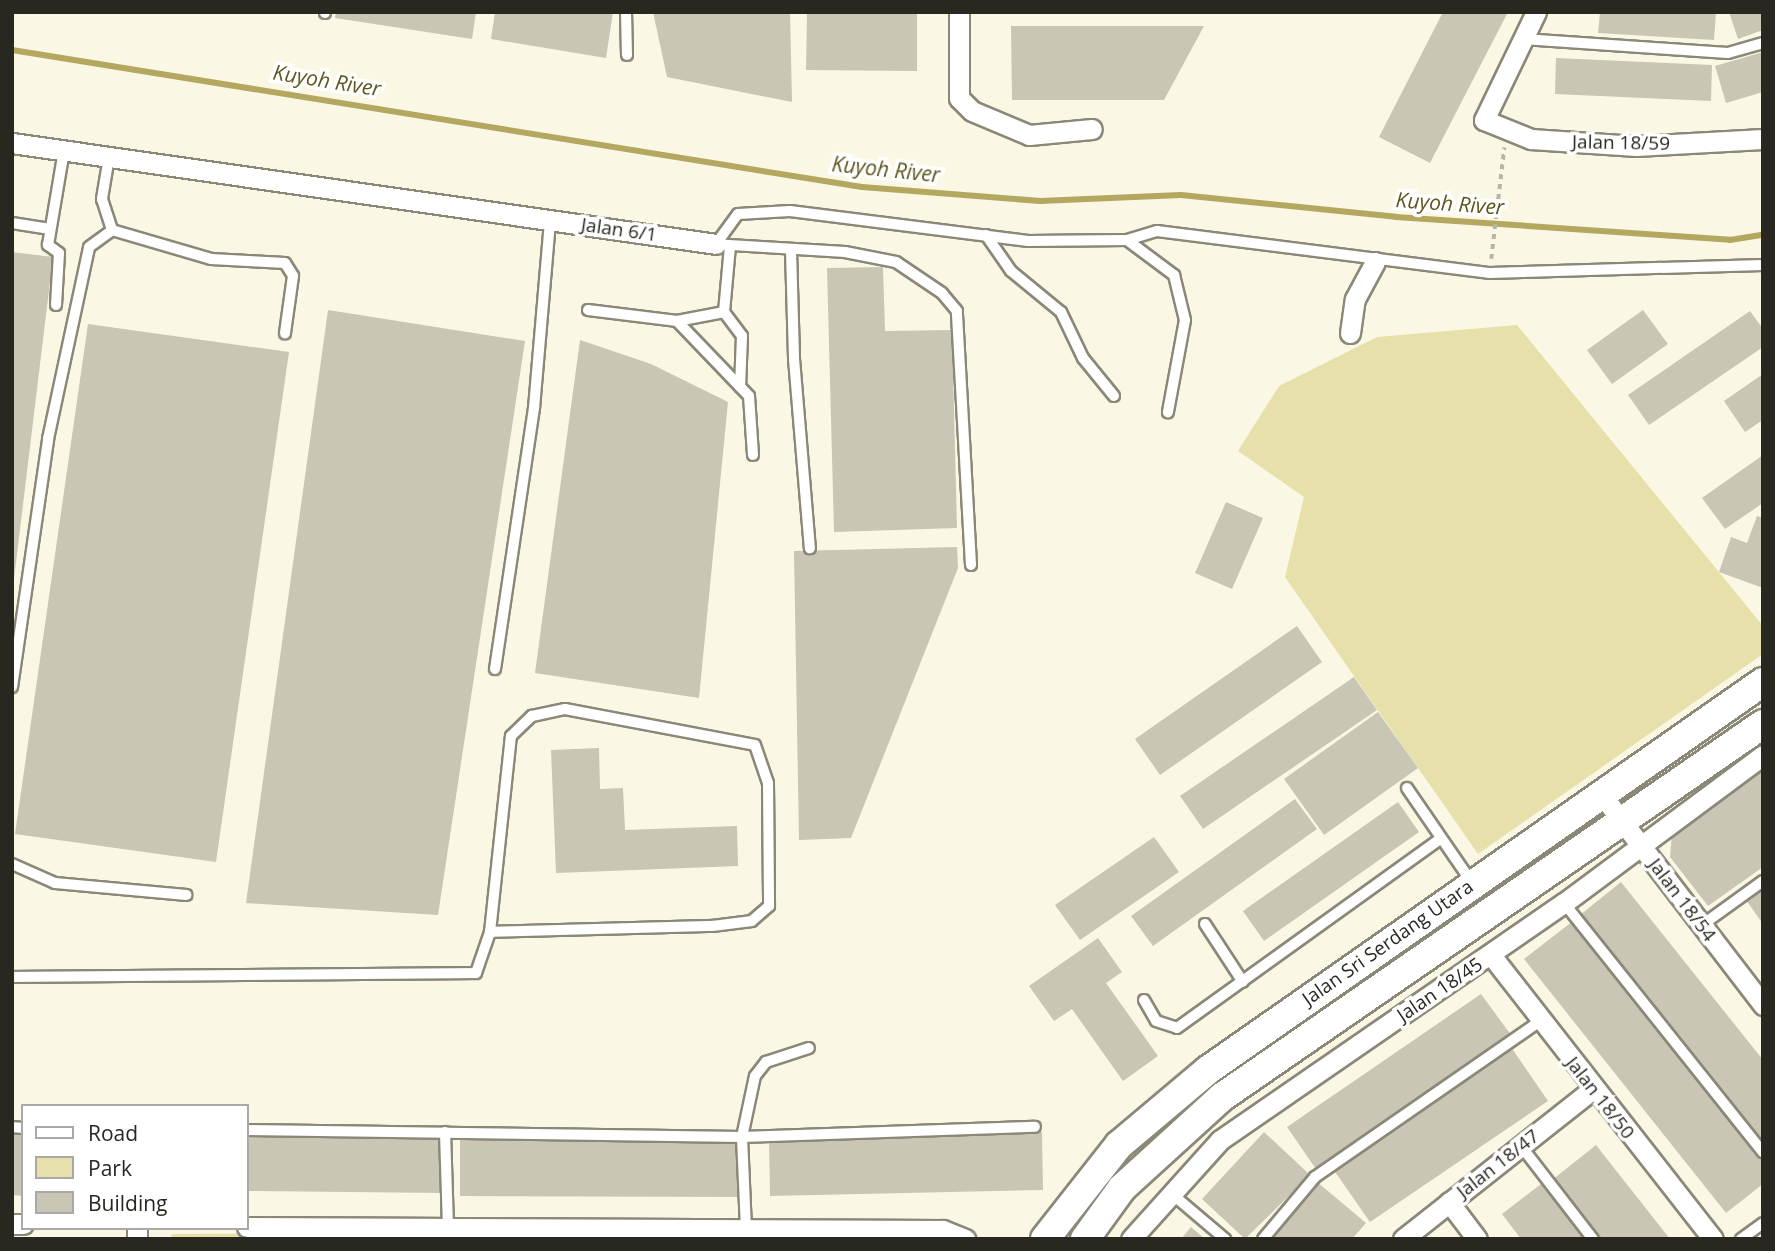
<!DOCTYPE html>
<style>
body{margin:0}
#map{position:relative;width:1775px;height:1251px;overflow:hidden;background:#faf7e5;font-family:"Open Sans",sans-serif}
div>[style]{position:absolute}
.green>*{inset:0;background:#e8e0ab}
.stream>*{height:6px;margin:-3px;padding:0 3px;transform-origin:3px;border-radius:3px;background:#b4a75f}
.building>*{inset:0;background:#c9c6b5}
.path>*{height:3.5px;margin-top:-1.75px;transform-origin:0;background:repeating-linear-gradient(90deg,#b7b5a7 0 5px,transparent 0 10px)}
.roads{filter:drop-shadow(2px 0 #8b8878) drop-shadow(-2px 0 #8b8878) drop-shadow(0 2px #8b8878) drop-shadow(0 -2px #8b8878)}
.lane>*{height:10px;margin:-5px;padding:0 5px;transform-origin:5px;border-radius:5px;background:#fff}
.street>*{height:19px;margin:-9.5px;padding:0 9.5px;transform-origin:9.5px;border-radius:9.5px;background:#fff}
.secondary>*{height:28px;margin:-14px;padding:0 14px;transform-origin:14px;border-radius:14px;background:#fff}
span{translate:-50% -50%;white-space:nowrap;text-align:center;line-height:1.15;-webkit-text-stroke:7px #fff;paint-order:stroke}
.street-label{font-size:19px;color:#282720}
.water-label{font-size:21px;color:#5f561f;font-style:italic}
.frame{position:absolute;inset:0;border:14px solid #282720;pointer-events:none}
.legend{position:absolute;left:21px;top:1104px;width:228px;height:126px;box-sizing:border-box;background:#fff;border:2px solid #a9a9a6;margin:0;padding:9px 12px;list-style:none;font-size:21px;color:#282720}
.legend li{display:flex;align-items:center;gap:14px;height:35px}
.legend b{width:35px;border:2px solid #a9a9a6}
</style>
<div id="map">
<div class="green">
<div style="clip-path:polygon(1517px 325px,1763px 626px,1763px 654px,1478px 854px,1285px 577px,1304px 497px,1238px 451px,1279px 386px,1377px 337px)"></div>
<div style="clip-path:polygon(356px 1233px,363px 1239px,170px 1239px,172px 1234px)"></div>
</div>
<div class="stream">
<div style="left:12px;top:50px;width:861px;rotate:9.16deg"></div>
<div style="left:862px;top:187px;width:179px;rotate:4.5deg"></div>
<div style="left:1040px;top:201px;width:141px;rotate:-2.4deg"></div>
<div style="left:1181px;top:195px;width:216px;rotate:5.8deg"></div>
<div style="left:1396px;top:217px;width:335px;rotate:3.9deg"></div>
<div style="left:1730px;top:240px;width:33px;rotate:-9deg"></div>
</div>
<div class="building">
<div style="clip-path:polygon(336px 12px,476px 12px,472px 39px,335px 18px)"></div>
<div style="clip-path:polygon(495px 12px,613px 12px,606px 58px,491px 39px)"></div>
<div style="clip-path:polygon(653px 12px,790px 12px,792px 102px,667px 77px)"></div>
<div style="clip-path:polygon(807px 12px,917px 12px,917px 71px,806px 70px)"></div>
<div style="clip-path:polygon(1443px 12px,1508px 12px,1430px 163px,1379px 137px)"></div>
<div style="clip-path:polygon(1600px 12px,1716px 12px,1714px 40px,1598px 33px)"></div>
<div style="clip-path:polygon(1729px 12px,1763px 12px,1763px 30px,1738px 39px)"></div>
<div style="clip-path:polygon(1011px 26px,1204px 26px,1164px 100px,1012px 100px)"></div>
<div style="clip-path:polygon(1763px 52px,1763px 92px,1726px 103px,1715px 66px)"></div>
<div style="clip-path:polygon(1556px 58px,1712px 65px,1711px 101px,1555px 94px)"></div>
<div style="clip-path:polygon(12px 252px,53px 257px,14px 579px,12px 579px)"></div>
<div style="clip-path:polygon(883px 267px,885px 331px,952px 330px,957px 528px,834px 532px,827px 268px)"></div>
<div style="clip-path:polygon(328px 310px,525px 341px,438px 915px,246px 903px)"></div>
<div style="clip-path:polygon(1643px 310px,1668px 344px,1612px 384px,1587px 350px)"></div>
<div style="clip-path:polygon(1750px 311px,1763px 329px,1763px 347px,1649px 425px,1628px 395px)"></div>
<div style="clip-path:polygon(88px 324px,289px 352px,216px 862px,15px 834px)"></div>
<div style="clip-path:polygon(580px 340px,651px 364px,728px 402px,699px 698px,535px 673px)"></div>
<div style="clip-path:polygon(1763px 374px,1763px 420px,1745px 432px,1724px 401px)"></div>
<div style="clip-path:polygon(1763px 455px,1763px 503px,1725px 529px,1702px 498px)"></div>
<div style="clip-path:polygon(1226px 502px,1263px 518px,1232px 589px,1195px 573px)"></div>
<div style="clip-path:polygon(1757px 516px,1763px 518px,1763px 588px,1719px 572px,1731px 537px,1747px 543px)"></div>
<div style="clip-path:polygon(957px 547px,958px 568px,851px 838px,799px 840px,794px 551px)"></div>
<div style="clip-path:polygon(1297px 626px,1322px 662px,1160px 775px,1135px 739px)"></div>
<div style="clip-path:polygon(1354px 677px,1377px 710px,1203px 829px,1180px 796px)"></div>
<div style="clip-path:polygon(1378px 712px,1418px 768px,1324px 835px,1284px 779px)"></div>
<div style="clip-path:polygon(599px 748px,600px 789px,623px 788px,625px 830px,737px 826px,738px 866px,556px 873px,551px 750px)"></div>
<div style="clip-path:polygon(1763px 770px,1763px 867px,1708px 906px,1670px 857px,1672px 833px)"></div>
<div style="clip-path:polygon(1295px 799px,1317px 829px,1153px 946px,1131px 916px)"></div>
<div style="clip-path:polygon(1398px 802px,1419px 832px,1264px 941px,1243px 911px)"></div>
<div style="clip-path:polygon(1154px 837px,1179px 872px,1080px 940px,1055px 905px)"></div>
<div style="clip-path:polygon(1621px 882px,1763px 1060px,1763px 1145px,1580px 915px)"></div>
<div style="clip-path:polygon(1763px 888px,1763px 924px,1746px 900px)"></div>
<div style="clip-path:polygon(1573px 921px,1763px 1160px,1763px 1184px,1726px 1213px,1524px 959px)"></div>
<div style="clip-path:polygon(1098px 938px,1122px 972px,1106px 983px,1158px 1056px,1123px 1081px,1072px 1009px,1054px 1021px,1029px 986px)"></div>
<div style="clip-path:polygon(1481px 994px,1511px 1035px,1316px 1169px,1287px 1127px)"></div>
<div style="clip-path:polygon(1511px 1047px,1548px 1101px,1370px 1222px,1333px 1169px)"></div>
<div style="clip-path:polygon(12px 1131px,23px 1131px,23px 1196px,12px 1195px)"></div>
<div style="clip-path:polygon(460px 1131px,748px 1133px,747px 1197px,460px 1196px)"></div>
<div style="clip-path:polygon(1042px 1132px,1043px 1190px,770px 1196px,769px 1138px)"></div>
<div style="clip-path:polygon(1264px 1132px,1310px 1175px,1245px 1239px,1202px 1199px)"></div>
<div style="clip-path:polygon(247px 1133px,443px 1135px,442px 1193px,247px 1191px)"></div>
<div style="clip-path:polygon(1596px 1145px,1670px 1239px,1598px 1239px,1552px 1180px)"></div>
<div style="clip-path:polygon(1316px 1181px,1366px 1223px,1352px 1239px,1266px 1239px)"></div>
<div style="clip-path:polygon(1545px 1181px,1589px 1239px,1521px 1239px,1502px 1214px)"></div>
<div style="clip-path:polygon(1191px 1227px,1205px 1239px,1181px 1239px)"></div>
</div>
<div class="path">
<div style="left:1491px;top:259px;width:112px;rotate:-83.3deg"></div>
</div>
<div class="roads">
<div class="lane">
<div style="left:626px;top:12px;width:43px;rotate:88.7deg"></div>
<div style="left:325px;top:13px;width:1px;rotate:-90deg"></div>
<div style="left:1523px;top:39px;width:205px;rotate:3.9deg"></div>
<div style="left:1728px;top:53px;width:36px;rotate:-16deg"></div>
<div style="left:109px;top:157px;width:43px;rotate:99.5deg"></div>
<div style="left:102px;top:199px;width:33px;rotate:72deg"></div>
<div style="left:112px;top:230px;width:103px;rotate:16.3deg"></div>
<div style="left:211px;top:259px;width:74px;rotate:3.1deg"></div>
<div style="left:285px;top:263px;width:15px;rotate:58deg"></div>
<div style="left:293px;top:276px;width:58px;rotate:98deg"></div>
<div style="left:12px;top:223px;width:37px;rotate:9deg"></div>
<div style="left:986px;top:235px;width:44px;rotate:55.2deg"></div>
<div style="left:1011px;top:271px;width:65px;rotate:39.4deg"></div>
<div style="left:1061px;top:312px;width:51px;rotate:64.4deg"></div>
<div style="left:1083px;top:358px;width:49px;rotate:50.8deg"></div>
<div style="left:1127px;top:240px;width:59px;rotate:36.7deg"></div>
<div style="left:1174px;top:275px;width:46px;rotate:76.3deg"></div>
<div style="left:1185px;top:320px;width:94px;rotate:100.5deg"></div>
<div style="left:791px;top:250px;width:109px;rotate:88.4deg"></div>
<div style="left:794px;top:359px;width:190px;rotate:85.2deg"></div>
<div style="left:56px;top:305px;width:52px;rotate:-86.7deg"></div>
<div style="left:59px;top:253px;width:14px;rotate:-144deg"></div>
<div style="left:48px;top:245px;width:96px;rotate:-80.4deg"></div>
<div style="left:588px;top:310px;width:90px;rotate:7deg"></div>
<div style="left:677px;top:321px;width:48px;rotate:-10.8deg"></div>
<div style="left:724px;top:312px;width:66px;rotate:-84.8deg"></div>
<div style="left:724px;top:312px;width:30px;rotate:53deg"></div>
<div style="left:742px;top:336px;width:51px;rotate:92.2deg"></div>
<div style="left:677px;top:321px;width:104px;rotate:46.2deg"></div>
<div style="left:749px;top:396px;width:59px;rotate:86.1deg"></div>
<div style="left:971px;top:565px;width:254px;rotate:-93.2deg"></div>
<div style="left:957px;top:311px;width:23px;rotate:-130deg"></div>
<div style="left:942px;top:293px;width:55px;rotate:-146deg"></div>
<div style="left:896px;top:262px;width:52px;rotate:-168.9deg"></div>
<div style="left:845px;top:252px;width:129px;rotate:-176.5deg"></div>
<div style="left:716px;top:244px;width:37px;rotate:-54deg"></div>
<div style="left:738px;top:214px;width:52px;rotate:-3.3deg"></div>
<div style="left:790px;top:211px;width:240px;rotate:7.2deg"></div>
<div style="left:1028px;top:241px;width:99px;rotate:-0.6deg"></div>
<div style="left:1127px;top:240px;width:31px;rotate:-17deg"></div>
<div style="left:1157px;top:231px;width:336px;rotate:7.2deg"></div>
<div style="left:1490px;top:273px;width:273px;rotate:-1.7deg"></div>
<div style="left:495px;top:669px;width:264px;rotate:-81.5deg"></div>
<div style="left:534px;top:408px;width:189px;rotate:-85.1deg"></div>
<div style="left:12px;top:687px;width:251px;rotate:-81.7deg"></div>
<div style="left:48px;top:439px;width:196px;rotate:-77.9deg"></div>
<div style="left:89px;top:247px;width:29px;rotate:-36deg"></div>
<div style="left:565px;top:709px;width:193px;rotate:10.7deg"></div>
<div style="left:755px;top:745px;width:40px;rotate:71.1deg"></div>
<div style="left:768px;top:783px;width:123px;rotate:89.5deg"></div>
<div style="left:769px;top:906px;width:23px;rotate:139deg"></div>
<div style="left:752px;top:921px;width:40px;rotate:172.9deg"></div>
<div style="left:712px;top:926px;width:222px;rotate:178.5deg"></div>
<div style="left:490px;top:932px;width:197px;rotate:-83.9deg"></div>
<div style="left:511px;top:736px;width:29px;rotate:-44deg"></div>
<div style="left:532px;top:716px;width:34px;rotate:-12deg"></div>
<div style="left:1407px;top:788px;width:116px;rotate:55.5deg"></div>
<div style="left:12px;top:864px;width:47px;rotate:23.8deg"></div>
<div style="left:55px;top:883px;width:132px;rotate:5.2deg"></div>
<div style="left:1564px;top:903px;width:319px;rotate:51.4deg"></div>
<div style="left:1205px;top:924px;width:69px;rotate:56.8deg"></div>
<div style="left:1702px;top:925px;width:75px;rotate:-35.8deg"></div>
<div style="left:12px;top:977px;width:464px;rotate:-0.5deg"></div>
<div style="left:476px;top:973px;width:43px;rotate:-71.1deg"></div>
<div style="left:1144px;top:1000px;width:24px;rotate:60deg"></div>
<div style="left:1156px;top:1021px;width:22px;rotate:18deg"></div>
<div style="left:1177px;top:1028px;width:325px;rotate:-35.7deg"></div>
<div style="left:12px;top:1127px;width:11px;rotate:5deg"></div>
<div style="left:247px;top:1130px;width:495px;rotate:0.8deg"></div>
<div style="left:742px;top:1137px;width:293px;rotate:-2deg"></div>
<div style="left:445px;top:1132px;width:94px;rotate:88.2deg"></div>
<div style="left:1521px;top:1146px;width:118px;rotate:52.3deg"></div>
<div style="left:1172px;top:1194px;width:70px;rotate:40.3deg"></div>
<div style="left:746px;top:1229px;width:92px;rotate:-92.5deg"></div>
<div style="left:742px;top:1137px;width:62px;rotate:-78deg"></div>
<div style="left:755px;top:1076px;width:18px;rotate:-52deg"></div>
<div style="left:766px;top:1062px;width:45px;rotate:-18deg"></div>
<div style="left:1263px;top:1239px;width:81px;rotate:-50deg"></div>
<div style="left:1315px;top:1177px;width:274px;rotate:-34.7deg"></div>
<div style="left:1741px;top:1239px;width:27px;rotate:-36deg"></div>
</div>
<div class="street">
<div style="left:959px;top:12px;width:86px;rotate:90deg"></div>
<div style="left:959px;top:98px;width:18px;rotate:45deg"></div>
<div style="left:972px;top:111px;width:62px;rotate:22.8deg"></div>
<div style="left:1029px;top:135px;width:63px;rotate:-5.4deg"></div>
<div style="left:1536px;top:12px;width:120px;rotate:115.7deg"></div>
<div style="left:1484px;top:120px;width:51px;rotate:22deg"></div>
<div style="left:1531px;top:139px;width:105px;rotate:3.8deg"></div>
<div style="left:1636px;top:146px;width:127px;rotate:-3.2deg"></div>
<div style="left:12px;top:143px;width:711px;rotate:8.16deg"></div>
<div style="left:1350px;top:333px;width:34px;rotate:-82deg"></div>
<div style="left:1355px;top:299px;width:42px;rotate:-61.6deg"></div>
<div style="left:1602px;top:795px;width:265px;rotate:52.5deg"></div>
<div style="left:1491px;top:955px;width:360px;rotate:52deg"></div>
<div style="left:1449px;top:1202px;width:46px;rotate:52.9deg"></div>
<div style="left:12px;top:1224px;width:11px"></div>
<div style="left:247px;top:1227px;width:696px;rotate:0.25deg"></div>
<div style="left:943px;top:1230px;width:24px;rotate:22deg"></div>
<div style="left:137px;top:1239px;width:11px;rotate:-90deg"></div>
<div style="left:1131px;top:1239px;width:133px;rotate:-48deg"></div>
<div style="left:1220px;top:1140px;width:418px;rotate:-34.6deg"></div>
<div style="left:1564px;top:903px;width:248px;rotate:-36.6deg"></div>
<div style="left:1403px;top:1239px;width:242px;rotate:-38.3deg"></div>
</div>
<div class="secondary">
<div style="left:1045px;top:1239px;width:120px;rotate:-51.8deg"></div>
<div style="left:1119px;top:1145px;width:116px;rotate:-40.1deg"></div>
<div style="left:1208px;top:1070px;width:677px;rotate:-34.96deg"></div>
<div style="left:1085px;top:1239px;width:63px;rotate:-54deg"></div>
<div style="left:1122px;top:1188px;width:135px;rotate:-42.3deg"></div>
<div style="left:1222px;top:1097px;width:657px;rotate:-34.58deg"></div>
</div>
</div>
<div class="street-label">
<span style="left:1621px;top:143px;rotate:1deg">Jalan 18/59</span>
<span style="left:619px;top:230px;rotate:8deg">Jalan 6/1</span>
<span style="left:1682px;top:900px;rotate:53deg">Jalan 18/54</span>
<span style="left:1388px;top:943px;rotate:-35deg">Jalan Sri Serdang Utara</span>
<span style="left:1440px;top:990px;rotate:-34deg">Jalan 18/45</span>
<span style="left:1600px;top:1098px;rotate:52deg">Jalan 18/50</span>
<span style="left:1498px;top:1164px;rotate:-38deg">Jalan 18/47</span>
</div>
<div class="water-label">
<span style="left:327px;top:80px;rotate:9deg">Kuyoh River</span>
<span style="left:886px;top:169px;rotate:6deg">Kuyoh River</span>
<span style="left:1450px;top:203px;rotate:4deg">Kuyoh River</span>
</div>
<div class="frame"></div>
<ul class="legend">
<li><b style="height:9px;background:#fff"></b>Road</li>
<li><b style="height:19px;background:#e8e0ab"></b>Park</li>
<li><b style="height:19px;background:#c9c6b5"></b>Building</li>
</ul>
</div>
